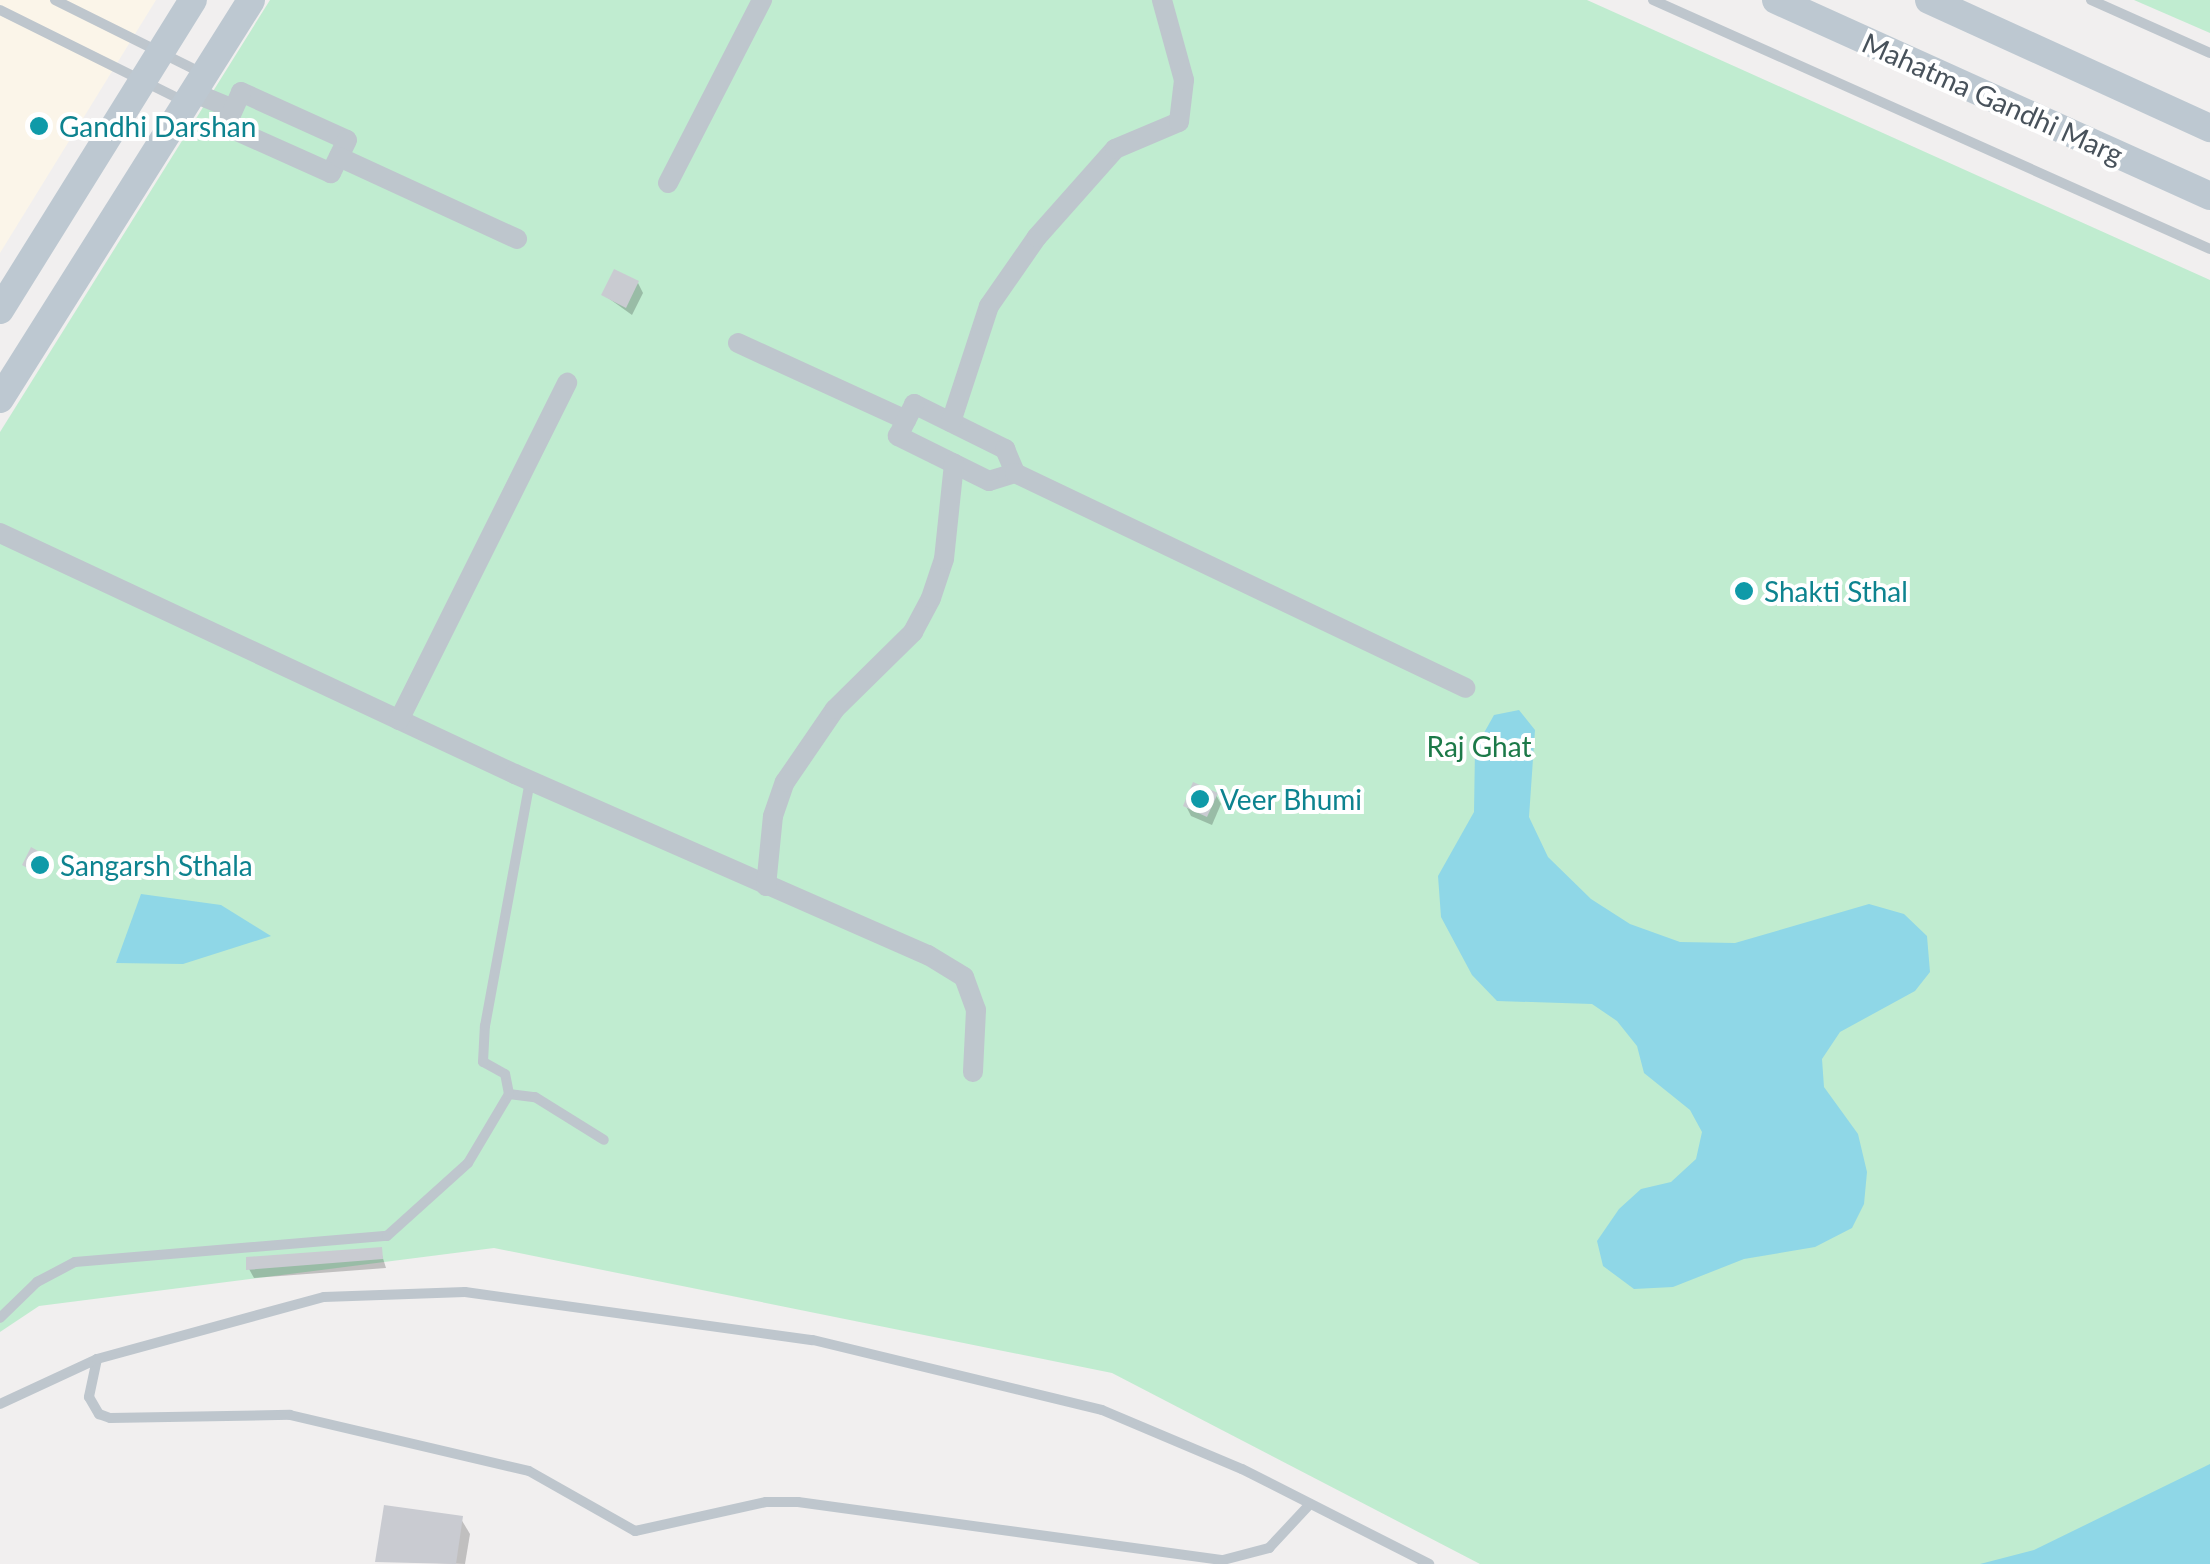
<!DOCTYPE html>
<style>
body{margin:0}
#map{position:relative;width:2210px;height:1564px;overflow:hidden;background:#f1efef;font-family:Lato,sans-serif}
div>[style]{position:absolute}
.commercial>*{inset:0;background:#fbf5e9}
.green>*{inset:0;background:#c0ecd0}
.water>*{inset:0;background:#8fd7e7}
.shadow>*{inset:0;background:#0003}
.building>*{inset:0;background:#c9cbd1}
.lane>*{height:10px;margin:-5px;padding:0 5px;transform-origin:5px;border-radius:5px;background:#bec6cd}
.street>*{height:20px;margin:-10px;padding:0 10px;transform-origin:10px;border-radius:10px;background:#bec6cd}
.secondary>*{height:28px;margin:-14px;padding:0 14px;transform-origin:14px;border-radius:14px;background:#bdc8d1}
.dots>*{width:28px;height:28px;translate:-50% -50%;box-sizing:border-box;border:5px solid #fff;border-radius:50%}
span{translate:-50% -50%;white-space:nowrap;text-align:center;line-height:1.15;-webkit-text-stroke:8px #fff;paint-order:stroke}
.street-label{font-size:28px;color:#48525b}
.culture-label{font-size:28px;color:#0d838f}
.left{translate:0 -50%;text-align:left}
.park-label{font-size:28px;color:#1c7948}
</style>
<div id="map">
<div class="commercial">
<div style="clip-path:polygon(0 0,156px 0,0 253px)"></div>
</div>
<div class="green">
<div style="clip-path:polygon(270px 0,1587px 0,2210px 280px,2210px 1564px,1480px 1564px,1112px 1373px,494px 1248px,39px 1306px,0 1332px,0 432px)"></div>
<div style="clip-path:polygon(2135px 0,2210px 0,2210px 33px,2134px 0)"></div>
</div>
<div class="water">
<div style="clip-path:polygon(1519px 710px,1535px 730px,1529px 817px,1548px 857px,1591px 899px,1630px 924px,1680px 942px,1735px 943px,1869px 904px,1904px 914px,1927px 936px,1930px 972px,1915px 991px,1840px 1032px,1822px 1059px,1824px 1087px,1858px 1134px,1867px 1172px,1864px 1204px,1852px 1228px,1815px 1247px,1744px 1259px,1673px 1287px,1634px 1289px,1603px 1266px,1597px 1241px,1619px 1209px,1641px 1189px,1671px 1182px,1696px 1159px,1702px 1132px,1690px 1110px,1644px 1073px,1637px 1046px,1617px 1021px,1592px 1004px,1497px 1001px,1472px 975px,1441px 917px,1438px 876px,1474px 812px,1475px 749px,1494px 715px)"></div>
<div style="clip-path:polygon(141px 894px,221px 905px,271px 936px,183px 964px,116px 963px)"></div>
<div style="clip-path:polygon(2210px 1464px,2210px 1564px,1980px 1564px,2034px 1550px)"></div>
</div>
<div class="shadow">
<div style="clip-path:polygon(638px 283px,643px 293px,632px 315px,604px 295px)"></div>
<div style="clip-path:polygon(1216px 795px,1221px 804px,1212px 825px,1191px 816px,1186px 806px)"></div>
<div style="clip-path:polygon(45px 858px,40px 876px,25px 865px)"></div>
<div style="clip-path:polygon(380px 1249px,386px 1268px,254px 1278px,249px 1269px)"></div>
<div style="clip-path:polygon(461px 1519px,470px 1534px,465px 1564px,378px 1561px)"></div>
</div>
<div class="building">
<div style="clip-path:polygon(614px 269px,639px 281px,626px 308px,601px 295px)"></div>
<div style="clip-path:polygon(1193px 782px,1218px 793px,1207px 817px,1183px 806px)"></div>
<div style="clip-path:polygon(31px 847px,47px 856px,38px 874px,22px 865px)"></div>
<div style="clip-path:polygon(382px 1247px,383px 1259px,246px 1270px,246px 1257px)"></div>
<div style="clip-path:polygon(384px 1505px,463px 1516px,456px 1564px,375px 1562px)"></div>
</div>
<div class="lane">
<div style="left:55px;top:0;width:164px;rotate:26.4deg"></div>
<div style="left:1653px;top:0;width:610px;rotate:24.09deg"></div>
<div style="left:2091px;top:0;width:130px;rotate:24deg"></div>
<div style="left:0;top:10px;width:207px;rotate:26.4deg"></div>
<div style="left:509px;top:1094px;width:26px;rotate:7deg"></div>
<div style="left:535px;top:1097px;width:81px;rotate:31.9deg"></div>
<div style="left:0;top:1318px;width:52px;rotate:-44.2deg"></div>
<div style="left:37px;top:1282px;width:43px;rotate:-27.8deg"></div>
<div style="left:75px;top:1262px;width:313px;rotate:-4.8deg"></div>
<div style="left:387px;top:1236px;width:109px;rotate:-42deg"></div>
<div style="left:468px;top:1163px;width:80px;rotate:-59.3deg"></div>
<div style="left:509px;top:1094px;width:20px;rotate:-101deg"></div>
<div style="left:505px;top:1074px;width:25px;rotate:-151deg"></div>
<div style="left:483px;top:1062px;width:36px;rotate:-87deg"></div>
<div style="left:485px;top:1026px;width:249px;rotate:-79.6deg"></div>
<div style="left:97px;top:1359px;width:39px;rotate:102deg"></div>
<div style="left:89px;top:1397px;width:20px;rotate:60deg"></div>
<div style="left:99px;top:1414px;width:12px;rotate:20deg"></div>
<div style="left:110px;top:1418px;width:180px;rotate:-1deg"></div>
<div style="left:290px;top:1415px;width:245px;rotate:13.2deg"></div>
<div style="left:529px;top:1471px;width:122px;rotate:29.5deg"></div>
<div style="left:635px;top:1531px;width:134px;rotate:-12.5deg"></div>
<div style="left:766px;top:1502px;width:32px"></div>
<div style="left:798px;top:1502px;width:429px;rotate:7.8deg"></div>
<div style="left:1223px;top:1560px;width:48px;rotate:-14.6deg"></div>
<div style="left:1269px;top:1548px;width:60px;rotate:-47deg"></div>
<div style="left:0;top:1404px;width:107px;rotate:-24.9deg"></div>
<div style="left:97px;top:1359px;width:235px;rotate:-15.3deg"></div>
<div style="left:324px;top:1297px;width:141px;rotate:-2deg"></div>
<div style="left:465px;top:1292px;width:351px;rotate:7.9deg"></div>
<div style="left:813px;top:1340px;width:297px;rotate:13.6deg"></div>
<div style="left:1102px;top:1410px;width:152px;rotate:22.9deg"></div>
<div style="left:1242px;top:1469px;width:210px;rotate:26.9deg"></div>
</div>
<div class="street">
<div style="left:192px;top:92px;width:44px;rotate:22.5deg"></div>
<div style="left:241px;top:92px;width:116px;rotate:24.4deg"></div>
<div style="left:347px;top:140px;width:37px;rotate:116deg"></div>
<div style="left:331px;top:173px;width:115px;rotate:-155.9deg"></div>
<div style="left:226px;top:126px;width:37px;rotate:-66deg"></div>
<div style="left:339px;top:157px;width:196px;rotate:24.7deg"></div>
<div style="left:668px;top:183px;width:206px;rotate:-62.8deg"></div>
<div style="left:738px;top:343px;width:185px;rotate:24.6deg"></div>
<div style="left:914px;top:404px;width:102px;rotate:26.3deg"></div>
<div style="left:1005px;top:449px;width:26px;rotate:67deg"></div>
<div style="left:1015px;top:473px;width:27px;rotate:163deg"></div>
<div style="left:989px;top:481px;width:102px;rotate:-153.7deg"></div>
<div style="left:898px;top:436px;width:36px;rotate:-63deg"></div>
<div style="left:951px;top:422px;width:122px;rotate:-71.9deg"></div>
<div style="left:989px;top:306px;width:84px;rotate:-55.2deg"></div>
<div style="left:1037px;top:237px;width:118px;rotate:-48.4deg"></div>
<div style="left:1115px;top:149px;width:69px;rotate:-22.9deg"></div>
<div style="left:1179px;top:122px;width:42px;rotate:-83.2deg"></div>
<div style="left:1184px;top:80px;width:83px;rotate:-105.4deg"></div>
<div style="left:1015px;top:473px;width:499px;rotate:25.5deg"></div>
<div style="left:0;top:533px;width:569px;rotate:25.08deg"></div>
<div style="left:515px;top:774px;width:451px;rotate:23.7deg"></div>
<div style="left:928px;top:955px;width:42px;rotate:31.4deg"></div>
<div style="left:964px;top:977px;width:35px;rotate:70deg"></div>
<div style="left:976px;top:1010px;width:62px;rotate:92.8deg"></div>
<div style="left:399px;top:720px;width:377px;rotate:-63.5deg"></div>
<div style="left:766px;top:886px;width:70px;rotate:-84.3deg"></div>
<div style="left:773px;top:816px;width:36px;rotate:-71deg"></div>
<div style="left:785px;top:782px;width:88px;rotate:-55.6deg"></div>
<div style="left:835px;top:709px;width:110px;rotate:-44.6deg"></div>
<div style="left:913px;top:632px;width:38px;rotate:-62deg"></div>
<div style="left:931px;top:598px;width:41px;rotate:-71.6deg"></div>
<div style="left:944px;top:559px;width:96px;rotate:-84deg"></div>
</div>
<div class="secondary">
<div style="left:1776px;top:0;width:476px;rotate:24.3deg"></div>
<div style="left:1929px;top:0;width:309px;rotate:24.5deg"></div>
<div style="left:0;top:310px;width:365px;rotate:-58.1deg"></div>
<div style="left:0;top:399px;width:471px;rotate:-57.8deg"></div>
</div>
<div class="dots">
<div style="left:39px;top:126px;background:#0f9aa8"></div>
<div style="left:1744px;top:591px;background:#0f9aa8"></div>
<div style="left:1200px;top:799px;background:#0f9aa8"></div>
<div style="left:40px;top:865px;background:#0f9aa8"></div>
</div>
<div class="street-label">
<span style="left:1993px;top:98px;rotate:24deg">Mahatma Gandhi Marg</span>
</div>
<div class="culture-label">
<span class="left" style="left:59px;top:126px">Gandhi Darshan</span>
<span class="left" style="left:1764px;top:591px">Shakti Sthal</span>
<span class="left" style="left:1220px;top:799px">Veer Bhumi</span>
<span class="left" style="left:60px;top:865px">Sangarsh Sthala</span>
</div>
<div class="park-label">
<span style="left:1479px;top:746px">Raj Ghat</span>
</div>
</div>
